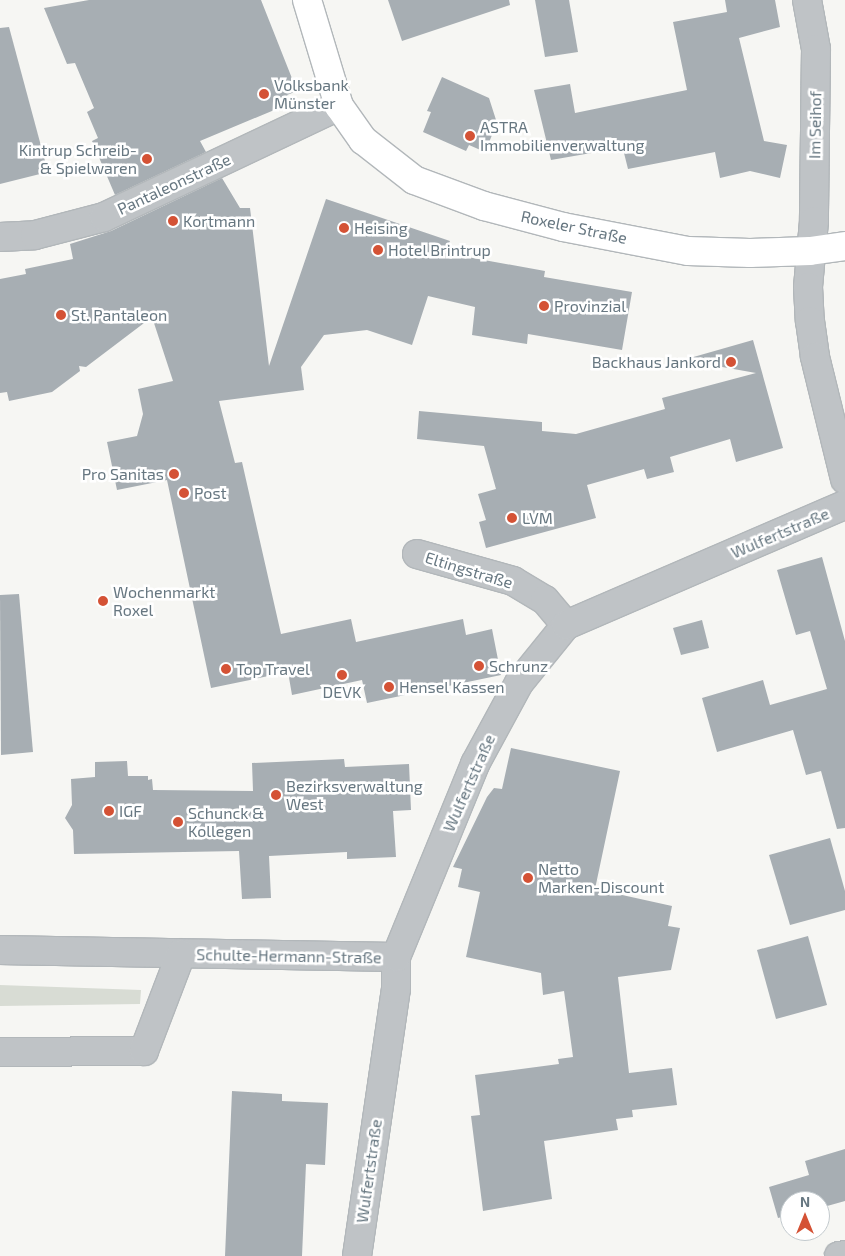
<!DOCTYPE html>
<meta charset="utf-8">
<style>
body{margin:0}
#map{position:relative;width:845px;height:1256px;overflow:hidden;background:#f6f6f3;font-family:"Exo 2",sans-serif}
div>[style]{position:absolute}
.green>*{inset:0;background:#d8dcd4}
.building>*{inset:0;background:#a7aeb3}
.roads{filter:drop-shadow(1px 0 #b2b7ba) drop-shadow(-1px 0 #b2b7ba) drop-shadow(0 1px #b2b7ba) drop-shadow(0 -1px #b2b7ba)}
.street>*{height:28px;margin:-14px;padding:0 14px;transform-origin:14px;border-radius:14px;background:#bfc3c6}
.secondary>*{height:28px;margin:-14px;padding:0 14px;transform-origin:14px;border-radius:14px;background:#fff}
.dots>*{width:14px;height:14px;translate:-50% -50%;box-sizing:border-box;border:2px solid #fff;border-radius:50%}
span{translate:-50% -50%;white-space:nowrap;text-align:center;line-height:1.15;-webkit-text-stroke:5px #fff;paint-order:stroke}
.poi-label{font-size:16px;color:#677781}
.left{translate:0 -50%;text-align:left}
.right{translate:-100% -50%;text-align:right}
.street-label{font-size:16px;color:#677781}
.north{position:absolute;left:780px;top:1191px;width:50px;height:50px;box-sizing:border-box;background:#fff;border:1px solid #c2c9cd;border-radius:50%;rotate:0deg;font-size:14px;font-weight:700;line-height:20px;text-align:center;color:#677781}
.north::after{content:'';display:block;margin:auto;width:18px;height:22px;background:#d45235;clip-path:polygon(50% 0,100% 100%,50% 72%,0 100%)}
</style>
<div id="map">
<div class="green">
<div style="clip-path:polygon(0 985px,141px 990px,140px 1004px,0 1006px)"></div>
</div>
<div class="building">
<div style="clip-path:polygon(89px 0,261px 0,297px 91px,287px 95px,291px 103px,200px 141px,206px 152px,115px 195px,92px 141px,98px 138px,87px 112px,94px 108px,75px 63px,67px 64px,44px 8px)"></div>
<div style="clip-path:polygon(388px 0,509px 0,510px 5px,402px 41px)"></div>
<div style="clip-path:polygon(535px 0,569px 0,578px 52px,545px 57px)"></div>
<div style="clip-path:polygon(725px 0,775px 0,780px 27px,739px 38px,764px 141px,787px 145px,780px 178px,750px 171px,720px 178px,715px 152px,628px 169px,623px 149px,620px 148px,551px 160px,534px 90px,570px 84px,575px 113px,687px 90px,673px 22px,727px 12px)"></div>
<div style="clip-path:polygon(9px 27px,48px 172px,0 184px,0 28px)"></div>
<div style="clip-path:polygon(442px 77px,489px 98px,497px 123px,485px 152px,469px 145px,466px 151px,423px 132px,431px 112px,427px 111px)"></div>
<div style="clip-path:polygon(222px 178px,240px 208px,250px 208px,269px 366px,326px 199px,450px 241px,445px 253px,545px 271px,544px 277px,632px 292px,622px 350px,528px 334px,527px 344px,472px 335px,475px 307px,428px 296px,412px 345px,367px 330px,324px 335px,301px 367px,304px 390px,219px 401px,235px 463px,242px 462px,281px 634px,351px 619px,356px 642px,463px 619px,466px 635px,492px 629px,501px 675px,367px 703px,362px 680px,292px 695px,288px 672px,211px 688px,167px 480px,117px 490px,107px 442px,137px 436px,143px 414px,138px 389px,173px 381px,152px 317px,86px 367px,79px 366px,80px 371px,52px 392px,9px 401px,7px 392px,0 393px,0 279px,26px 274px,25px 269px,73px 259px,70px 244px,111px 231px)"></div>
<div style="clip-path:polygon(753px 340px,783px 448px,736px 462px,730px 439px,670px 457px,674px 472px,647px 479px,644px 469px,587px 485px,596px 518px,486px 548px,479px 522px,486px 520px,478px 494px,496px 489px,484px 446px,417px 439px,419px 411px,542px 422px,542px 431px,576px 434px,665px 409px,662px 398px,756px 373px,683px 360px)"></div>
<div style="clip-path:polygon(822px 557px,845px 641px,845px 828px,837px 829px,821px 771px,806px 775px,793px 730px,717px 752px,702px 698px,763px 680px,770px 705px,827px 689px,810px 631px,796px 635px,777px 570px)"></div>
<div style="clip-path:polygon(19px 594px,33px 752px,1px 755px,0 595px)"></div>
<div style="clip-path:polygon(702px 620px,709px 648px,681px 655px,673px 628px)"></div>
<div style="clip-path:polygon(511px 748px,620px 771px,595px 889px,672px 906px,668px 926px,680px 928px,671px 970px,618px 977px,629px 1073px,672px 1068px,677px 1105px,632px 1110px,633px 1117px,616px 1119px,618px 1130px,544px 1141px,552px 1199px,483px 1211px,471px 1116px,480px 1115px,475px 1075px,559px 1064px,558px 1059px,573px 1057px,564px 991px,543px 995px,541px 973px,466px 957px,480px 892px,458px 887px,462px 869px,453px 867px,487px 797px,494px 788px,502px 789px)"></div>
<div style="clip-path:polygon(344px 759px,345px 767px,409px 764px,411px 810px,393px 811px,396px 857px,347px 859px,347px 852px,269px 856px,271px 898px,242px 899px,239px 851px,74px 854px,73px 830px,65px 818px,72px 805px,71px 779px,95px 777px,95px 762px,127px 761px,128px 776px,148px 776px,148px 780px,152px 779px,153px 790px,253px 791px,252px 763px)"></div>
<div style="clip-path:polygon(830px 838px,845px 891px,845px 910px,790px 925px,769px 855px)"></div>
<div style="clip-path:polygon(808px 936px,827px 1005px,776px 1019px,757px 950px)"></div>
<div style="clip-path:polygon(232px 1091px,282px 1094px,282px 1101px,328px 1103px,325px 1165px,306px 1164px,302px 1256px,225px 1256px)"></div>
<div style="clip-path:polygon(845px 1149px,845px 1201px,820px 1208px,820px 1201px,790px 1201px,790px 1215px,778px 1218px,769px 1187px,809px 1175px,805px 1161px)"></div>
</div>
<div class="roads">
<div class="street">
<div style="left:807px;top:0;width:50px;rotate:79.6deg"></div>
<div style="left:816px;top:49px;width:172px;rotate:90.7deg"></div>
<div style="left:814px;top:221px;width:66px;rotate:95.2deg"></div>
<div style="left:808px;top:287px;width:34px;rotate:87deg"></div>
<div style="left:810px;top:321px;width:36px;rotate:82deg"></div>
<div style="left:815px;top:357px;width:126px;rotate:76.2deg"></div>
<div style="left:0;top:237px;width:35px;rotate:-3deg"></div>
<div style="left:35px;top:235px;width:71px;rotate:-14.6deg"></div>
<div style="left:104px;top:217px;width:260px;rotate:-25.3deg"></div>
<div style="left:417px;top:554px;width:100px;rotate:15.7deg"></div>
<div style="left:513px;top:581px;width:37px;rotate:31deg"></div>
<div style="left:545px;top:600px;width:33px;rotate:50deg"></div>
<div style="left:0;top:950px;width:396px;rotate:1deg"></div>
<div style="left:0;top:1052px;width:144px;rotate:-0.4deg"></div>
<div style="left:144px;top:1051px;width:104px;rotate:-69.1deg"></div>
<div style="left:357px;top:1256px;width:270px;rotate:-81.7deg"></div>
<div style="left:396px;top:989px;width:32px;rotate:-90deg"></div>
<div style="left:396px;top:957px;width:209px;rotate:-67.7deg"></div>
<div style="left:475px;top:764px;width:92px;rotate:-61.5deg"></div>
<div style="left:519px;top:683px;width:75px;rotate:-51deg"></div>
<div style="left:566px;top:625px;width:304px;rotate:-23.3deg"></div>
<div style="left:839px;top:1256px;width:6px;rotate:-9deg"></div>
</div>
<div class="secondary">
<div style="left:307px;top:0;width:111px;rotate:73.2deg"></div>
<div style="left:339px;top:106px;width:42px;rotate:54.8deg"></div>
<div style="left:363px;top:140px;width:65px;rotate:38.1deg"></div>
<div style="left:414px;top:180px;width:75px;rotate:20.4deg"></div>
<div style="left:484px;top:206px;width:82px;rotate:14.9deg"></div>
<div style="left:563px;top:227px;width:127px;rotate:10.9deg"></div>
<div style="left:688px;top:251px;width:62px;rotate:1.8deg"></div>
<div style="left:750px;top:253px;width:60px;rotate:-1.9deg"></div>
<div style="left:810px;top:251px;width:35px;rotate:-8deg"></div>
</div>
</div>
<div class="dots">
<div style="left:264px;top:94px;background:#d45235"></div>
<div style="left:470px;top:136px;background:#d45235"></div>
<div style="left:147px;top:159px;background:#d45235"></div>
<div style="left:173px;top:221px;background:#d45235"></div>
<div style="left:344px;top:228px;background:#d45235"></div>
<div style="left:378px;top:250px;background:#d45235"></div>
<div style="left:544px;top:306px;background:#d45235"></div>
<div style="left:61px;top:315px;background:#d45235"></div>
<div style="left:731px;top:362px;background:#d45235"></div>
<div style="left:174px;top:474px;background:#d45235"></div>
<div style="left:184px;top:493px;background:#d45235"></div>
<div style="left:512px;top:518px;background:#d45235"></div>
<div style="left:103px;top:601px;background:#d45235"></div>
<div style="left:479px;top:666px;background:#d45235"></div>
<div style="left:226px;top:669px;background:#d45235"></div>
<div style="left:342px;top:675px;background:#d45235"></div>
<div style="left:389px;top:687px;background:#d45235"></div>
<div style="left:276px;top:795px;background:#d45235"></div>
<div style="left:109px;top:811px;background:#d45235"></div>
<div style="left:178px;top:822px;background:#d45235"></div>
<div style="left:528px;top:878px;background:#d45235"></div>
</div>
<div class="poi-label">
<span class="left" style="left:274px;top:94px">Volksbank<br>Münster</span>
<span class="left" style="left:480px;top:136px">ASTRA<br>Immobilienverwaltung</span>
<span class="right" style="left:137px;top:159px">Kintrup Schreib-<br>&amp; Spielwaren</span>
<span class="left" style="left:183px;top:221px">Kortmann</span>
<span class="left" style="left:354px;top:228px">Heising</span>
<span class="left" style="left:388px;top:250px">Hotel Brintrup</span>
<span class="left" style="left:554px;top:306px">Provinzial</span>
<span class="left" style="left:71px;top:315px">St. Pantaleon</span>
<span class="right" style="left:721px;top:362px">Backhaus Jankord</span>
<span class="right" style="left:164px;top:474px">Pro Sanitas</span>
<span class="left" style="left:194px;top:493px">Post</span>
<span class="left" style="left:522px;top:518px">LVM</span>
<span class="left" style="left:113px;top:601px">Wochenmarkt<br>Roxel</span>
<span class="left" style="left:489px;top:666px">Schrunz</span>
<span class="left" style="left:236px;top:669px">Top Travel</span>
<span class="left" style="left:399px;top:687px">Hensel Kassen</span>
<span style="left:342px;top:692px">DEVK</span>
<span class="left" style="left:286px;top:795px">Bezirksverwaltung<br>West</span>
<span class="left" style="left:119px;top:811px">IGF</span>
<span class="left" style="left:188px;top:822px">Schunck &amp;<br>Kollegen</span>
<span class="left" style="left:538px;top:878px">Netto<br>Marken-Discount</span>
</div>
<div class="street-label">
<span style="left:815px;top:125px;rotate:-89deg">Im Seihof</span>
<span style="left:174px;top:184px;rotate:-25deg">Pantaleonstraße</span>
<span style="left:574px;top:227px;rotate:12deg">Roxeler Straße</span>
<span style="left:780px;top:533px;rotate:-23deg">Wulfertstraße</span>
<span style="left:469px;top:570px;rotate:17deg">Eltingstraße</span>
<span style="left:469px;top:783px;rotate:-66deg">Wulfertstraße</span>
<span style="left:289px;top:956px;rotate:1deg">Schulte-Hermann-Straße</span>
<span style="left:369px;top:1171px;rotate:-82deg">Wulfertstraße</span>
</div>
<div class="north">N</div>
</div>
